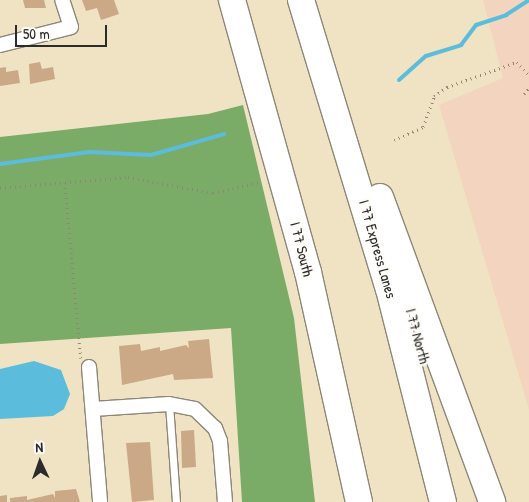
<!DOCTYPE html>
<style>
body{margin:0}
#map{position:relative;width:529px;height:502px;overflow:hidden;background:#efe3c4;font-family:"Patrick Hand",sans-serif}
div>[style]{position:absolute}
.built>*{inset:0;background:#f3d4be}
.forest>*{inset:0;background:#7aac67}
.water>*{inset:0;background:#5cbcdb}
.stream>*{height:4px;margin:-2px;padding:0 2px;transform-origin:2px;border-radius:2px;background:#5cbcdb}
.building>*{inset:0;background:#cba986}
.path>*{height:2.5px;margin-top:-1.25px;transform-origin:0;background:repeating-linear-gradient(90deg,#8d8778 0 1px,transparent 0 5px)}
.roads{filter:drop-shadow(1px 0 #8d8778) drop-shadow(-1px 0 #8d8778) drop-shadow(0 1px #8d8778) drop-shadow(0 -1px #8d8778)}
.lane>*{height:7px;margin:-3.5px;padding:0 3.5px;transform-origin:3.5px;border-radius:3.5px;background:#fff}
.street>*{height:14px;margin:-7px;padding:0 7px;transform-origin:7px;border-radius:7px;background:#fff}
.highway>*{height:26px;margin:-13px;padding:0 13px;transform-origin:13px;border-radius:13px;background:#fff}
span{translate:-50% -50%;white-space:nowrap;text-align:center;line-height:1.15;-webkit-text-stroke:5px #fdfcf7;paint-order:stroke}
.street-label{font-size:15px;color:#2b2b2b}
.north{position:absolute;left:15px;top:437px;width:50px;height:50px;-webkit-text-stroke:4px #fdfcf7;paint-order:stroke;rotate:357deg;font-size:14px;font-weight:700;line-height:20px;text-align:center;color:#2b2b2b}
.north::after{content:'';display:block;margin:auto;width:18px;height:22px;background:#2b2b2b;clip-path:polygon(50% 0,100% 100%,50% 72%,0 100%)}
.scale{position:absolute;left:15px;top:25px;width:92px;height:22px;box-sizing:border-box;border:2px solid #2b2b2b;border-top:0;padding-left:6px;font-size:15px;line-height:18px;white-space:nowrap;color:#2b2b2b;-webkit-text-stroke:4px #fdfcf7;paint-order:stroke}
</style>
<div id="map">
<div class="built">
<div style="clip-path:polygon(483px 0,529px 0,529px 410px,439px 105px,503px 78px)"></div>
</div>
<div class="forest">
<div style="clip-path:polygon(243px 105px,294px 318px,315px 502px,242px 502px,231px 328px,0 344px,0 137px,208px 114px)"></div>
</div>
<div class="water">
<div style="clip-path:polygon(34px 361px,61px 370px,70px 394px,64px 409px,53px 416px,0 419px,0 369px)"></div>
</div>
<div class="stream">
<div style="left:399px;top:80px;width:36px;rotate:-42deg"></div>
<div style="left:426px;top:56px;width:37px;rotate:-17deg"></div>
<div style="left:461px;top:45px;width:25px;rotate:-53deg"></div>
<div style="left:476px;top:25px;width:32px;rotate:-18deg"></div>
<div style="left:506px;top:15px;width:27px;rotate:-33deg"></div>
<div style="left:0;top:164px;width:90px;rotate:-7.7deg"></div>
<div style="left:89px;top:152px;width:62px;rotate:2.8deg"></div>
<div style="left:151px;top:155px;width:76px;rotate:-16deg"></div>
</div>
<div class="building">
<div style="clip-path:polygon(23px 0,44px 0,46px 8px,25px 8px)"></div>
<div style="clip-path:polygon(82px 0,114px 0,119px 14px,101px 20px,97px 8px,86px 11px)"></div>
<div style="clip-path:polygon(40px 62px,42px 69px,53px 67px,55px 79px,30px 84px,29px 64px)"></div>
<div style="clip-path:polygon(6px 67px,6px 72px,18px 70px,20px 83px,0 86px,0 68px)"></div>
<div style="clip-path:polygon(209px 339px,213px 378px,174px 380px,173px 374px,122px 385px,119px 346px,140px 344px,141px 351px,160px 347px,160px 351px,186px 345px,189px 348px,188px 341px)"></div>
<div style="clip-path:polygon(194px 430px,196px 467px,182px 468px,181px 431px)"></div>
<div style="clip-path:polygon(150px 442px,154px 500px,132px 502px,126px 443px)"></div>
<div style="clip-path:polygon(76px 489px,80px 502px,10px 502px,10px 498px,27px 496px,27px 500px,53px 494px,55px 498px,55px 491px)"></div>
<div style="clip-path:polygon(7px 495px,7px 502px,0 502px,0 496px)"></div>
</div>
<div class="path">
<div style="left:524px;top:94px;width:8px;rotate:-50deg"></div>
<div style="left:394px;top:140px;width:32px;rotate:-24deg"></div>
<div style="left:423px;top:127px;width:33px;rotate:-70deg"></div>
<div style="left:434px;top:96px;width:16px;rotate:-35deg"></div>
<div style="left:447px;top:87px;width:74px;rotate:-19.7deg"></div>
<div style="left:517px;top:62px;width:18px;rotate:47deg"></div>
<div style="left:65px;top:183px;width:176px;rotate:84.8deg"></div>
<div style="left:0;top:188px;width:128px;rotate:-4.9deg"></div>
<div style="left:128px;top:177px;width:86px;rotate:10.7deg"></div>
<div style="left:213px;top:193px;width:47px;rotate:-13.4deg"></div>
</div>
<div class="roads">
<div class="lane">
<div style="left:169px;top:404px;width:98px;rotate:85.9deg"></div>
</div>
<div class="street">
<div style="left:0;top:45px;width:73px;rotate:-14.2deg"></div>
<div style="left:71px;top:27px;width:28px;rotate:-108deg"></div>
<div style="left:89px;top:367px;width:135px;rotate:85.3deg"></div>
<div style="left:93px;top:409px;width:76px;rotate:-3.8deg"></div>
<div style="left:169px;top:404px;width:26px;rotate:11deg"></div>
<div style="left:195px;top:409px;width:28px;rotate:44deg"></div>
<div style="left:215px;top:428px;width:14px;rotate:69deg"></div>
<div style="left:220px;top:441px;width:61px;rotate:85.3deg"></div>
</div>
<div class="highway">
<div style="left:232px;top:0;width:282px;rotate:74.4deg"></div>
<div style="left:308px;top:272px;width:236px;rotate:77.5deg"></div>
<div style="left:301px;top:0;width:302px;rotate:73.1deg"></div>
<div style="left:389px;top:289px;width:220px;rotate:75.8deg"></div>
<div style="left:380px;top:197px;width:325px;rotate:69.8deg"></div>
</div>
</div>
<div class="street-label">
<span style="left:302px;top:249px;rotate:76deg">I 77 South</span>
<span style="left:378px;top:249px;rotate:74deg">I 77 Express Lanes</span>
<span style="left:418px;top:336px;rotate:75deg">I 77 North</span>
</div>
<div class="north">N</div>
<div class="scale">50 m</div>
</div>
